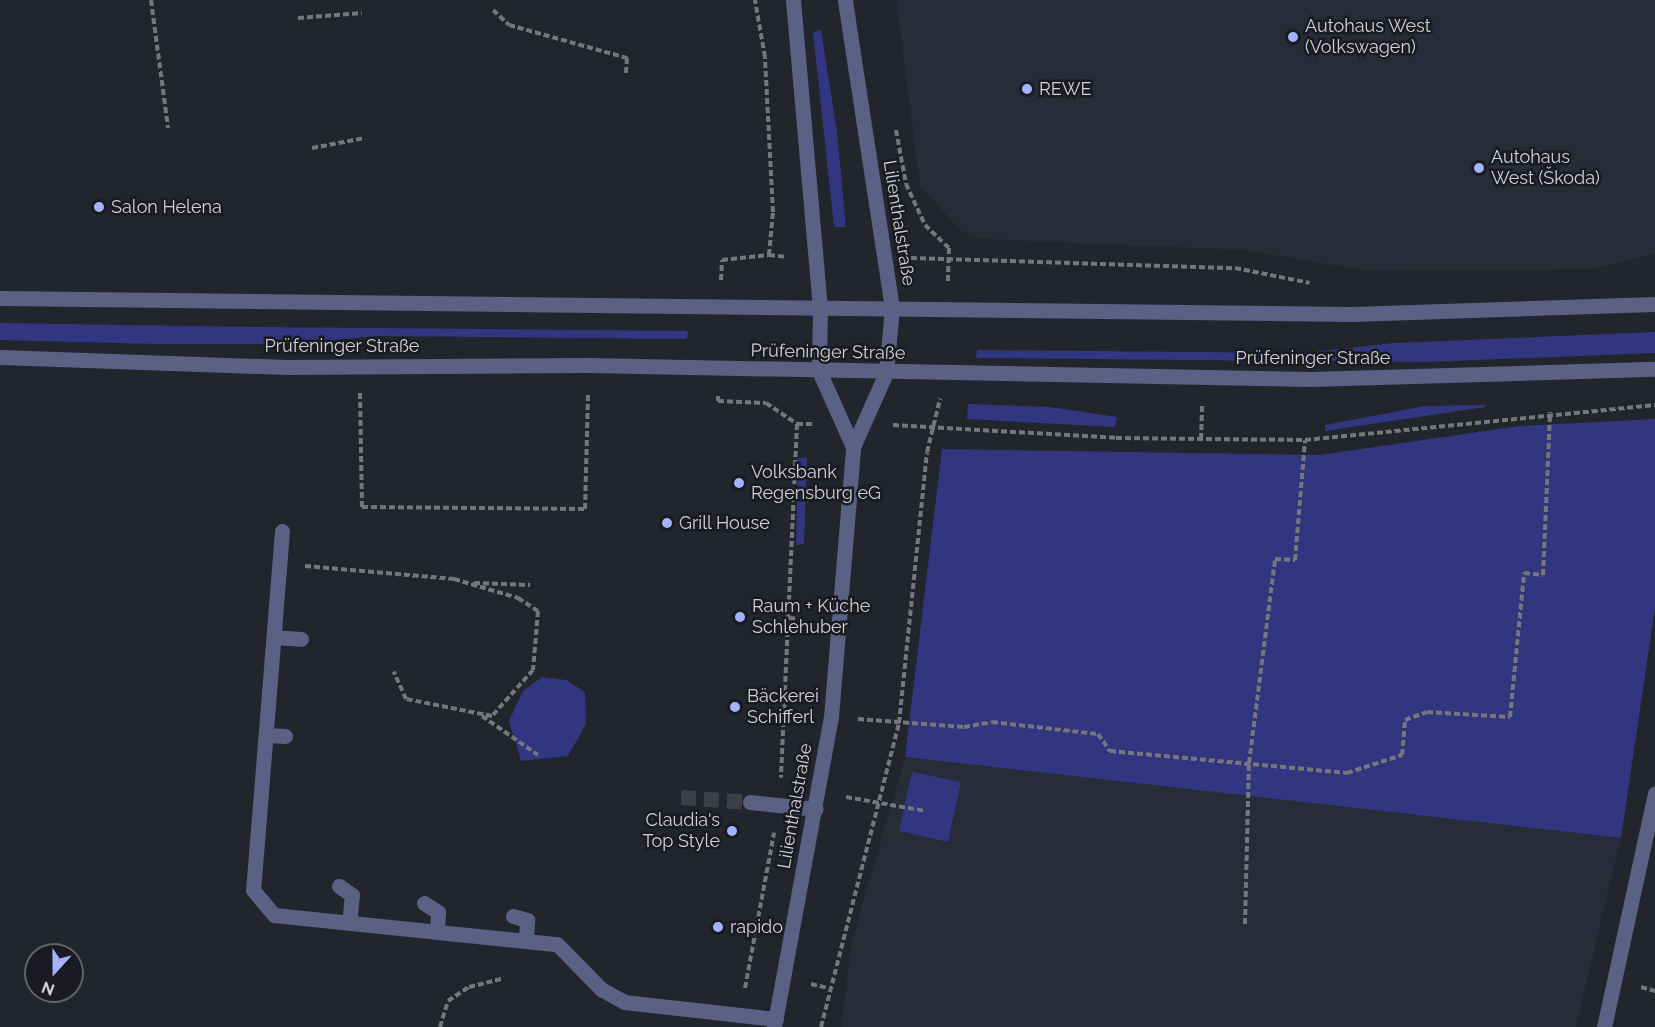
<!DOCTYPE html>
<meta charset="utf-8">
<style>
body{margin:0}
#map{position:relative;width:1655px;height:1027px;overflow:hidden;background:#23252c;font-family:Raleway,sans-serif}
div>[style]{position:absolute}
.built>*{inset:0;background:#282b38}
.green>*{inset:0;background:#313680}
.minor-tunnel>*{height:15px;margin-top:-7.5px;transform-origin:0;background:repeating-linear-gradient(90deg,#3d3f46 0 15px,transparent 0 23px)}
.path>*{height:4px;margin-top:-2px;transform-origin:0;background:repeating-linear-gradient(90deg,#76777d 0 6px,transparent 0 9px)}
.minor>*{height:15px;margin:-7.5px;padding:0 7.5px;transform-origin:7.5px;border-radius:7.5px;background:#5a6184}
.dots>*{width:16px;height:16px;translate:-50% -50%;box-sizing:border-box;border:3px solid #1a1b22;border-radius:50%}
span{translate:-50% -50%;white-space:nowrap;text-align:center;line-height:1.15;-webkit-text-stroke:5px #1a1b22;paint-order:stroke}
.poi-label{font-size:18px;color:#d0d1d6}
.left{translate:0 -50%;text-align:left}
.right{translate:-100% -50%;text-align:right}
.street-label{font-size:18px;color:#d0d1d6}
.north{position:absolute;left:24px;top:943px;width:60px;height:60px;box-sizing:border-box;background:#1a1b22;border:2px solid #63646a;border-radius:50%;rotate:201deg;font-size:16px;font-weight:700;line-height:24px;text-align:center;color:#d0d1d6}
.north::after{content:'';display:block;margin:auto;width:21px;height:27px;background:#a4b2fc;clip-path:polygon(50% 0,100% 100%,50% 72%,0 100%)}
</style>
<div id="map">
<div class="built">
<div style="clip-path:polygon(896px 0,1655px 0,1655px 254px,1595px 269px,1367px 271px,1244px 250px,983px 239px,961px 231px,920px 186px)"></div>
<div style="clip-path:polygon(905px 757px,1621px 838px,1576px 1027px,841px 1027px,852px 940px)"></div>
</div>
<div class="green">
<div style="clip-path:polygon(821px 30px,837px 132px,846px 227px,834px 227px,813px 32px)"></div>
<div style="clip-path:polygon(0 323px,259px 327px,688px 331px,687px 339px,379px 336px,288px 344px,157px 344px,0 340px)"></div>
<div style="clip-path:polygon(1655px 332px,1655px 353px,1425px 362px,976px 358px,977px 350px,1305px 353px,1394px 343px)"></div>
<div style="clip-path:polygon(968px 404px,1050px 407px,1117px 417px,1115px 427px,967px 419px)"></div>
<div style="clip-path:polygon(1486px 405px,1485px 407px,1325px 431px,1325px 425px,1425px 406px)"></div>
<div style="clip-path:polygon(1655px 419px,1655px 608px,1621px 838px,905px 757px,942px 449px,1320px 455px,1519px 426px)"></div>
<div style="clip-path:polygon(807px 457px,804px 544px,796px 545px,798px 458px)"></div>
<div style="clip-path:polygon(542px 677px,566px 680px,585px 692px,586px 724px,568px 756px,521px 761px,509px 721px,523px 691px)"></div>
<div style="clip-path:polygon(912px 772px,961px 782px,948px 842px,899px 831px)"></div>
</div>
<div class="minor-tunnel">
<div style="left:681px;top:797px;width:69px;rotate:4.1deg"></div>
</div>
<div class="path">
<div style="left:151px;top:0;width:129px;rotate:82.4deg"></div>
<div style="left:493px;top:10px;width:22px;rotate:43deg"></div>
<div style="left:509px;top:25px;width:123px;rotate:15.6deg"></div>
<div style="left:627px;top:58px;width:15px;rotate:94deg"></div>
<div style="left:298px;top:18px;width:64px;rotate:-4.5deg"></div>
<div style="left:896px;top:130px;width:55px;rotate:79.5deg"></div>
<div style="left:906px;top:184px;width:45px;rotate:65.1deg"></div>
<div style="left:925px;top:225px;width:33px;rotate:44deg"></div>
<div style="left:949px;top:248px;width:33px;rotate:92deg"></div>
<div style="left:312px;top:148px;width:54px;rotate:-10.7deg"></div>
<div style="left:769px;top:255px;width:18px;rotate:6deg"></div>
<div style="left:911px;top:258px;width:324px;rotate:1.8deg"></div>
<div style="left:1235px;top:268px;width:76px;rotate:11.3deg"></div>
<div style="left:721px;top:280px;width:20px;rotate:-87deg"></div>
<div style="left:722px;top:260px;width:47px;rotate:-6.1deg"></div>
<div style="left:769px;top:255px;width:43px;rotate:-84.7deg"></div>
<div style="left:773px;top:212px;width:155px;rotate:-93deg"></div>
<div style="left:765px;top:57px;width:58px;rotate:-100deg"></div>
<div style="left:360px;top:393px;width:114px;rotate:89deg"></div>
<div style="left:362px;top:507px;width:223px;rotate:0.5deg"></div>
<div style="left:585px;top:509px;width:117px;rotate:-88.5deg"></div>
<div style="left:718px;top:396px;width:5px;rotate:90deg"></div>
<div style="left:718px;top:401px;width:48px;rotate:2.4deg"></div>
<div style="left:766px;top:403px;width:37px;rotate:34deg"></div>
<div style="left:797px;top:424px;width:354px;rotate:92.6deg"></div>
<div style="left:797px;top:424px;width:17px"></div>
<div style="left:893px;top:425px;width:223px;rotate:3.3deg"></div>
<div style="left:1116px;top:438px;width:189px;rotate:0.6deg"></div>
<div style="left:1305px;top:440px;width:352px;rotate:-5.7deg"></div>
<div style="left:1201px;top:439px;width:34px;rotate:-88deg"></div>
<div style="left:305px;top:566px;width:150px;rotate:5deg"></div>
<div style="left:454px;top:579px;width:67px;rotate:16.5deg"></div>
<div style="left:518px;top:598px;width:24px;rotate:33deg"></div>
<div style="left:538px;top:611px;width:59px;rotate:94.8deg"></div>
<div style="left:533px;top:670px;width:62px;rotate:131.7deg"></div>
<div style="left:492px;top:716px;width:88px;rotate:-168.8deg"></div>
<div style="left:406px;top:699px;width:30px;rotate:-114deg"></div>
<div style="left:474px;top:583px;width:56px;rotate:2deg"></div>
<div style="left:789px;top:618px;width:13px;rotate:4deg"></div>
<div style="left:482px;top:716px;width:68px;rotate:34.9deg"></div>
<div style="left:858px;top:719px;width:106px;rotate:4.3deg"></div>
<div style="left:964px;top:727px;width:28px;rotate:-10deg"></div>
<div style="left:992px;top:722px;width:107px;rotate:6.5deg"></div>
<div style="left:1098px;top:734px;width:21px;rotate:55deg"></div>
<div style="left:1110px;top:751px;width:238px;rotate:5.3deg"></div>
<div style="left:1347px;top:773px;width:58px;rotate:-18.1deg"></div>
<div style="left:1402px;top:755px;width:35px;rotate:-85deg"></div>
<div style="left:1405px;top:720px;width:23px;rotate:-20deg"></div>
<div style="left:1427px;top:712px;width:83px;rotate:3.4deg"></div>
<div style="left:1510px;top:717px;width:145px;rotate:-84.4deg"></div>
<div style="left:1524px;top:573px;width:19px;rotate:6deg"></div>
<div style="left:1543px;top:575px;width:163px;rotate:-87.5deg"></div>
<div style="left:846px;top:797px;width:80px;rotate:10deg"></div>
<div style="left:1245px;top:924px;width:161px;rotate:-88.6deg"></div>
<div style="left:1249px;top:763px;width:206px;rotate:-82.7deg"></div>
<div style="left:1275px;top:559px;width:20px;rotate:3deg"></div>
<div style="left:1295px;top:560px;width:120px;rotate:-85.2deg"></div>
<div style="left:811px;top:984px;width:17px;rotate:13deg"></div>
<div style="left:1641px;top:987px;width:15px;rotate:16deg"></div>
<div style="left:745px;top:988px;width:158px;rotate:-79.4deg"></div>
<div style="left:440px;top:1027px;width:27px;rotate:-73deg"></div>
<div style="left:448px;top:1001px;width:25px;rotate:-34deg"></div>
<div style="left:469px;top:987px;width:36px;rotate:-14deg"></div>
<div style="left:821px;top:1027px;width:314px;rotate:-75.6deg"></div>
<div style="left:899px;top:723px;width:272px;rotate:-84.1deg"></div>
<div style="left:927px;top:452px;width:55px;rotate:-76.2deg"></div>
</div>
<div class="minor">
<div style="left:793px;top:0;width:307px;rotate:85deg"></div>
<div style="left:820px;top:306px;width:65px;rotate:90.9deg"></div>
<div style="left:819px;top:371px;width:83px;rotate:65.9deg"></div>
<div style="left:0;top:298px;width:1352px;rotate:0.68deg"></div>
<div style="left:1352px;top:314px;width:303px;rotate:-1.9deg"></div>
<div style="left:0;top:357px;width:287px;rotate:2deg"></div>
<div style="left:287px;top:367px;width:302px;rotate:-0.4deg"></div>
<div style="left:589px;top:365px;width:722px;rotate:1.11deg"></div>
<div style="left:1311px;top:379px;width:344px;rotate:-1.7deg"></div>
<div style="left:282px;top:531px;width:360px;rotate:94.6deg"></div>
<div style="left:253px;top:890px;width:33px;rotate:50deg"></div>
<div style="left:274px;top:915px;width:284px;rotate:5.9deg"></div>
<div style="left:557px;top:944px;width:63px;rotate:45.6deg"></div>
<div style="left:601px;top:989px;width:26px;rotate:29deg"></div>
<div style="left:624px;top:1002px;width:153px;rotate:6.4deg"></div>
<div style="left:274px;top:637px;width:27px;rotate:4deg"></div>
<div style="left:266px;top:735px;width:19px;rotate:3deg"></div>
<div style="left:750px;top:802px;width:66px;rotate:6.1deg"></div>
<div style="left:339px;top:886px;width:16px;rotate:35deg"></div>
<div style="left:352px;top:895px;width:28px;rotate:96deg"></div>
<div style="left:424px;top:903px;width:17px;rotate:33deg"></div>
<div style="left:438px;top:912px;width:20px;rotate:93deg"></div>
<div style="left:513px;top:916px;width:15px;rotate:16deg"></div>
<div style="left:527px;top:920px;width:21px;rotate:93deg"></div>
<div style="left:774px;top:1027px;width:315px;rotate:-79.6deg"></div>
<div style="left:831px;top:717px;width:271px;rotate:-85.3deg"></div>
<div style="left:853px;top:447px;width:81px;rotate:-66deg"></div>
<div style="left:886px;top:373px;width:65px;rotate:-84.7deg"></div>
<div style="left:892px;top:308px;width:312px;rotate:-98.7deg"></div>
<div style="left:1604px;top:1027px;width:239px;rotate:-77.7deg"></div>
</div>
<div class="dots">
<div style="left:1293px;top:37px;background:#a4b2fc"></div>
<div style="left:1027px;top:89px;background:#a4b2fc"></div>
<div style="left:1479px;top:168px;background:#a4b2fc"></div>
<div style="left:99px;top:207px;background:#a4b2fc"></div>
<div style="left:739px;top:483px;background:#a4b2fc"></div>
<div style="left:667px;top:523px;background:#a4b2fc"></div>
<div style="left:740px;top:617px;background:#a4b2fc"></div>
<div style="left:735px;top:707px;background:#a4b2fc"></div>
<div style="left:732px;top:831px;background:#a4b2fc"></div>
<div style="left:718px;top:927px;background:#a4b2fc"></div>
</div>
<div class="poi-label">
<span class="left" style="left:1305px;top:37px">Autohaus West<br>(Volkswagen)</span>
<span class="left" style="left:1039px;top:89px">REWE</span>
<span class="left" style="left:1491px;top:168px">Autohaus<br>West (Škoda)</span>
<span class="left" style="left:111px;top:207px">Salon Helena</span>
<span class="left" style="left:751px;top:483px">Volksbank<br>Regensburg eG</span>
<span class="left" style="left:679px;top:523px">Grill House</span>
<span class="left" style="left:752px;top:617px">Raum + Küche<br>Schlehuber</span>
<span class="left" style="left:747px;top:707px">Bäckerei<br>Schifferl</span>
<span class="right" style="left:720px;top:831px">Claudia's<br>Top Style</span>
<span class="left" style="left:730px;top:927px">rapido</span>
</div>
<div class="street-label">
<span style="left:899px;top:223px;rotate:81deg">Lilienthalstraße</span>
<span style="left:342px;top:346px">Prüfeninger Straße</span>
<span style="left:828px;top:352px;rotate:1deg">Prüfeninger Straße</span>
<span style="left:1313px;top:358px">Prüfeninger Straße</span>
<span style="left:795px;top:806px;rotate:-80deg">Lilienthalstraße</span>
</div>
<div class="north">N</div>
</div>
